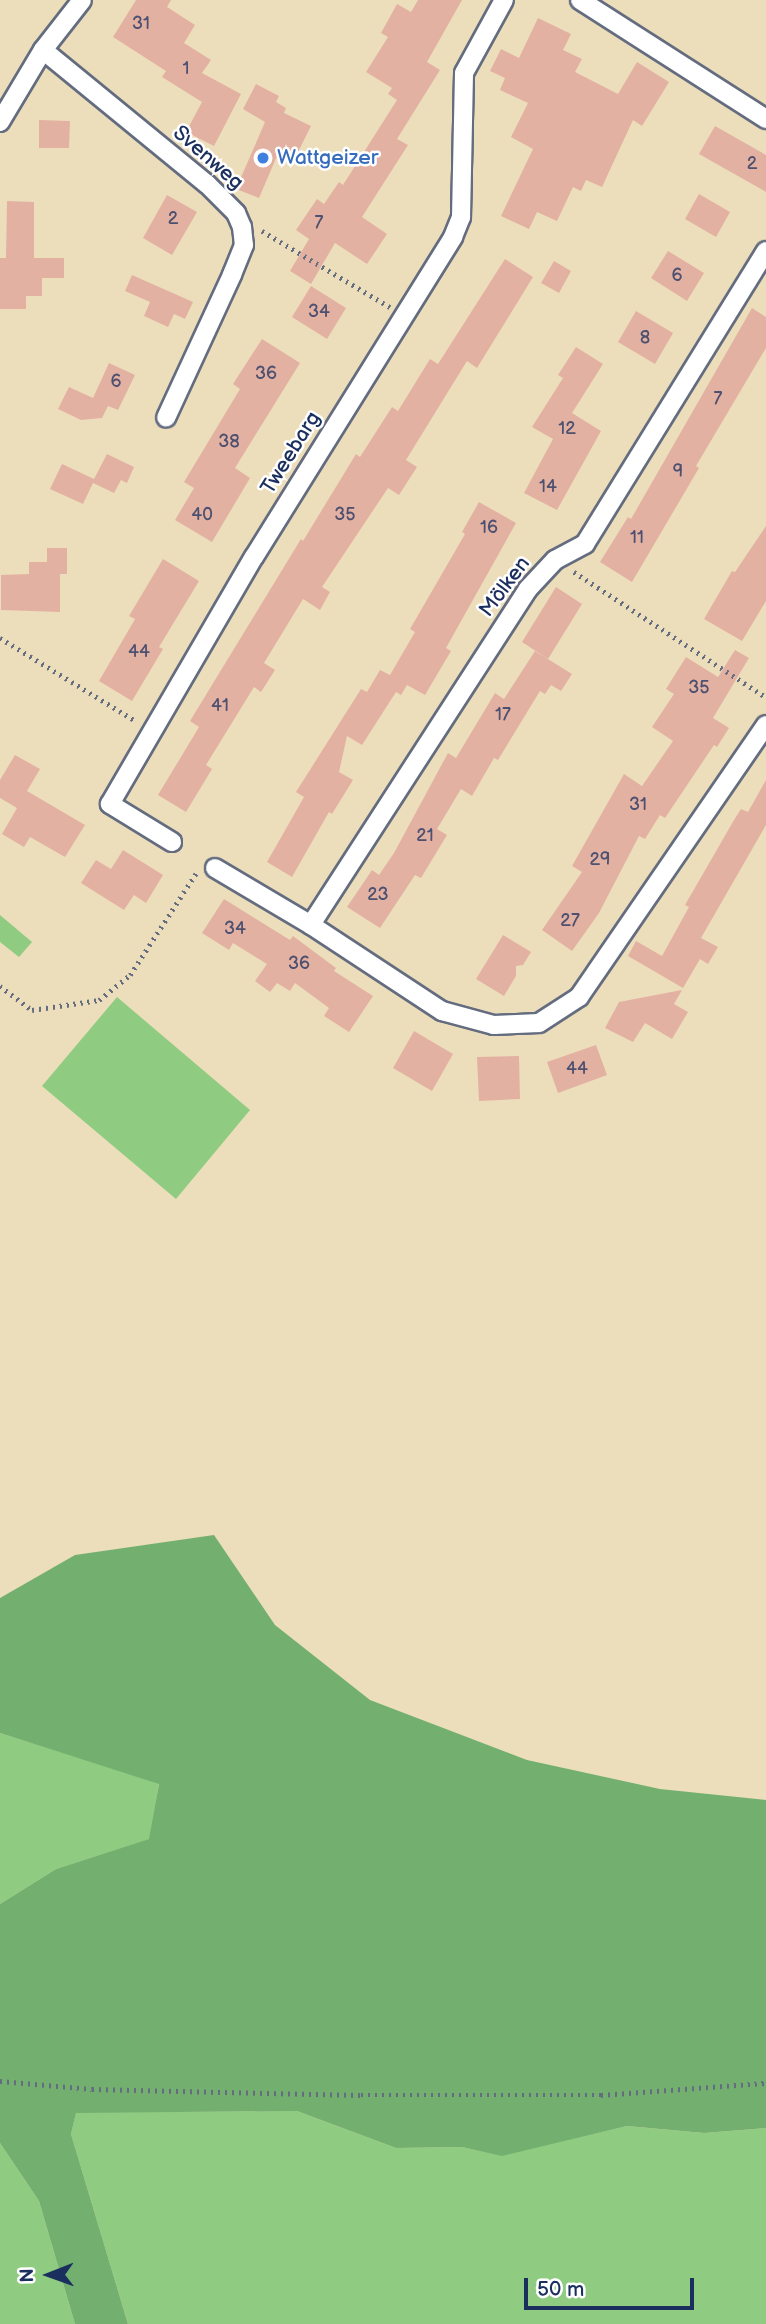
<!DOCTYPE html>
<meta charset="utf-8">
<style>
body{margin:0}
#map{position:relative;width:766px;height:2324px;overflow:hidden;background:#eddebb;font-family:"Balsamiq Sans",sans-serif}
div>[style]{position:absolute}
.green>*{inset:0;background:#8fcc82}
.forest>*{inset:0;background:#73b070}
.building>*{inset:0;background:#e3b1a2}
.path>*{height:4.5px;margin-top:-2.25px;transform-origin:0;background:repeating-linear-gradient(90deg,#646c7f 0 2px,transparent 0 7px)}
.roads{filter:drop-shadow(2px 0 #646c7f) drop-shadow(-2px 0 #646c7f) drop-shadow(0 2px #646c7f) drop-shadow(0 -2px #646c7f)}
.street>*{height:18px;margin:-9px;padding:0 9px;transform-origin:9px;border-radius:9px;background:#fff}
.dots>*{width:19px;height:19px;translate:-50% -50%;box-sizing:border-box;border:4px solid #fff;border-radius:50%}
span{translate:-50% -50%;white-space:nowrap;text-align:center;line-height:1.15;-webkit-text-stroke:5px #fff;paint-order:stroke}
.number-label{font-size:18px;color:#4d506f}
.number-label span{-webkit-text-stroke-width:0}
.street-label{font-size:21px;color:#1b2f5e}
.shop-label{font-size:21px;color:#366cbe}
.left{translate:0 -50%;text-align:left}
.north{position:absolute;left:14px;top:2240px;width:70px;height:70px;-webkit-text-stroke:5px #fff;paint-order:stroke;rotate:269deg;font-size:19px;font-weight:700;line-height:28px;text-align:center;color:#1b2f5e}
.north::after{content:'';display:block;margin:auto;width:24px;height:32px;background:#1b2f5e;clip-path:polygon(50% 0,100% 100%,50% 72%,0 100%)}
.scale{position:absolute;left:524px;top:2278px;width:170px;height:32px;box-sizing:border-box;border:4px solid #1b2f5e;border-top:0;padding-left:9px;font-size:21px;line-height:24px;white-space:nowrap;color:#1b2f5e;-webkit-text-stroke:5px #fff;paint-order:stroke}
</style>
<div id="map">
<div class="green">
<div style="clip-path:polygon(0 915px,32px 942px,19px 957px,0 942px)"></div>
<div style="clip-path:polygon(117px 997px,250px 1110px,176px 1199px,42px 1086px)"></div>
<div style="clip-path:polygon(0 1733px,159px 1783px,150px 1839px,56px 1869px,0 1904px)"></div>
<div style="clip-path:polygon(297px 2111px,396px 2148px,462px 2147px,502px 2155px,627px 2126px,704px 2133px,766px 2128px,766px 2324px,128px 2324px,71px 2134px,76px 2112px)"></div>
<div style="clip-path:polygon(0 2143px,39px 2201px,75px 2324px,0 2324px)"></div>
</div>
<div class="forest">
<div style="clip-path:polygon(214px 1535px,275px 1625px,370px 1700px,527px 1760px,660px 1789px,766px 1800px,766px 2128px,704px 2133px,627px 2126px,502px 2156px,462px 2147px,396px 2148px,297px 2111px,76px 2113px,71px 2134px,128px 2324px,75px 2324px,39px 2201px,0 2143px,0 1904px,56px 1869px,149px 1839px,159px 1784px,0 1733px,0 1598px,75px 1555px)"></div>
</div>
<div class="building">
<div style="clip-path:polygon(136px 0,171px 0,167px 7px,195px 25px,184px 43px,211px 60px,202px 73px,241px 94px,214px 146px,186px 132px,202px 102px,162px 77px,166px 71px,113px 37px)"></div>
<div style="clip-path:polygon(418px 0,462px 0,427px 62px,440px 70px,397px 139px,408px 145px,362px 217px,387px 234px,367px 264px,335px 243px,311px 284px,290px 271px,309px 239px,296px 230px,317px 199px,324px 204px,339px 182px,343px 185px,397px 100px,388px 94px,392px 88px,366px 72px,388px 37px,381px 33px,397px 4px,411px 12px)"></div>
<div style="clip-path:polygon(538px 18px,571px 34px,563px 50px,582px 59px,575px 72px,618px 94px,637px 62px,669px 82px,642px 126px,633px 120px,602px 187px,586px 180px,581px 191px,573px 187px,557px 221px,537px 212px,529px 229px,501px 216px,533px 149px,511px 137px,528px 103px,500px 90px,505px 78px,490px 71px,501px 49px,519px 58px)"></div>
<div style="clip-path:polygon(256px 84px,279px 96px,276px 102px,286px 108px,284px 113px,311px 126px,296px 156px,280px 149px,259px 198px,236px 189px,265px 122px,243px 109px)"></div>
<div style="clip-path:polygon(39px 120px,70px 121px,69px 148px,39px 148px)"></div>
<div style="clip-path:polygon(715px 126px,766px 155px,766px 192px,699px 154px)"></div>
<div style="clip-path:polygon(699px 194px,730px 212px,716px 237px,685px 219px)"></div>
<div style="clip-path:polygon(167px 195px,197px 212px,172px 255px,143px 238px)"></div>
<div style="clip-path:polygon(7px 201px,34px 202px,34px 258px,64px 258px,64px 278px,42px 278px,42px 296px,26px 296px,26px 309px,0 309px,0 258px,6px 258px)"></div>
<div style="clip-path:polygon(668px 251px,704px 273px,687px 301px,651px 278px)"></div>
<div style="clip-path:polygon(505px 259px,533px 277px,477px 368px,467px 361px,406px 460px,417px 467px,399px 495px,388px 488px,322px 587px,330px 592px,320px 610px,303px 599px,264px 663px,275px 670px,261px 692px,254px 687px,206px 765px,212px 769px,186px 812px,158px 795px,199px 727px,190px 721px,301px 539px,303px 541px,356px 454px,360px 457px,392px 407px,398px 411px,430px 359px,438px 364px)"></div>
<div style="clip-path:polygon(554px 261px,571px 271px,559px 293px,541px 283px)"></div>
<div style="clip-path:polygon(132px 275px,193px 302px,185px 319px,174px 314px,168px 327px,144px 316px,150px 302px,125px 291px)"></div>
<div style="clip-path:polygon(311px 286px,346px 308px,327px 339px,292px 317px)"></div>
<div style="clip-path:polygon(752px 308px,766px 317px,766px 348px,696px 466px,699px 468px,632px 582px,600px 562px,628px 517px,631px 519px)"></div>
<div style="clip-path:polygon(636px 311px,673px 333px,655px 364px,618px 342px)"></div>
<div style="clip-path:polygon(262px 339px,300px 363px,235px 468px,250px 478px,212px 542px,175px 520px,194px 488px,184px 482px,240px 389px,233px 384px)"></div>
<div style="clip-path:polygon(576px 347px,603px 364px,572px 413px,601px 431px,557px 510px,524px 493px,553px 439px,532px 427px,563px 378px,558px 375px)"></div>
<div style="clip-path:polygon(109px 363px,135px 375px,118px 410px,108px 406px,102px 418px,81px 420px,58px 409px,69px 387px,93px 398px)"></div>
<div style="clip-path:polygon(107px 454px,134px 467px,127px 483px,121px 480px,114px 493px,93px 483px,83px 504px,50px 489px,62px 464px,94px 479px)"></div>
<div style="clip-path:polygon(479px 502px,516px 523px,446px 648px,451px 651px,425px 695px,407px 685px,401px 695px,396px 692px,362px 745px,347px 736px,339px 772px,353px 780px,332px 814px,329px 812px,292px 877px,267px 862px,304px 797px,296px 792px,361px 689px,367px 692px,380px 670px,390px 675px,415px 632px,410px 629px,465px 534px,462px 532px)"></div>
<div style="clip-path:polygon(766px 526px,766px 601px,742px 641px,704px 619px,732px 571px,735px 572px)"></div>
<div style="clip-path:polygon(47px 548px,67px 548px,67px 574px,60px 574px,60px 612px,1px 610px,1px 575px,29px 574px,29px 562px,47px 562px)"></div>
<div style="clip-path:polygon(163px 559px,199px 581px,159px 647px,163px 649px,132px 701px,99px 681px,135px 619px,129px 616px)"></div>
<div style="clip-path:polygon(556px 587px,582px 604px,548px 659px,522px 642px)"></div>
<div style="clip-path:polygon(735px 650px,749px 658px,713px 718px,729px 728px,717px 747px,714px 745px,665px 818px,660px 815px,645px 839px,639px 836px,599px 913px,572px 951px,542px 930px,582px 872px,572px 866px,624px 774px,642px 786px,673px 741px,652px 727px,674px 694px,666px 689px,686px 657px,718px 677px)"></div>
<div style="clip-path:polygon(535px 651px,572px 674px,561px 691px,551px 685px,545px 694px,540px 691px,498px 760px,494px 758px,472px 796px,461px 789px,437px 829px,447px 835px,421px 878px,415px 875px,380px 928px,347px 907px,372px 870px,379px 875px,394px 853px,448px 753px,456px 758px,495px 693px,504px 699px)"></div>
<div style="clip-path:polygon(15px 755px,40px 769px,27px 791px,85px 825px,65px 857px,30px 837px,24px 847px,2px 834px,17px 808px,0 798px,0 780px)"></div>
<div style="clip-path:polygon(766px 780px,766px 825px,701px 938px,718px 947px,708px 964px,700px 959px,683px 988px,628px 956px,636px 941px,662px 956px,689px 907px,685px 905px,734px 820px,741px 809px,748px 812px)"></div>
<div style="clip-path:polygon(123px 850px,163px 875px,146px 903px,134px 895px,124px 910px,81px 883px,96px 860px,111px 869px)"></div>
<div style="clip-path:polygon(224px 899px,290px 940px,293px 936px,336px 968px,334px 971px,373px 996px,349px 1032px,324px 1016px,329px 1008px,295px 983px,290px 991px,277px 983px,270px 992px,255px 981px,267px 964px,233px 943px,229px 950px,202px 933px)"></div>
<div style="clip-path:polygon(503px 935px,531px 952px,523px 965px,516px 966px,516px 976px,504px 996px,476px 979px)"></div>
<div style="clip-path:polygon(682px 990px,674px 1004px,688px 1012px,672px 1039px,645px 1023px,633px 1042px,605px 1028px,619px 1002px)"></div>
<div style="clip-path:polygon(414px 1031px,453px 1054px,432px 1091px,393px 1068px)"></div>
<div style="clip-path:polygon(596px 1045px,607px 1075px,558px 1093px,547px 1062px)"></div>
<div style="clip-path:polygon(519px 1056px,520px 1099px,479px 1101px,477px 1057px)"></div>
</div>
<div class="path">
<div style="left:262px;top:231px;width:149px;rotate:30.7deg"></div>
<div style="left:574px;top:572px;width:229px;rotate:33.1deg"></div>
<div style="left:0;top:638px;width:159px;rotate:31.4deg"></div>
<div style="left:0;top:986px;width:40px;rotate:37deg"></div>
<div style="left:32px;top:1010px;width:68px;rotate:-8.5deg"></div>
<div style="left:99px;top:1000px;width:40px;rotate:-39deg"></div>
<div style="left:130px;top:975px;width:123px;rotate:-57deg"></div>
<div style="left:0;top:2081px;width:92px;rotate:5deg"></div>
<div style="left:92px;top:2089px;width:269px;rotate:1.3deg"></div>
<div style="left:361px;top:2095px;width:240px"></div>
<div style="left:601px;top:2095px;width:165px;rotate:-4.2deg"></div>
</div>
<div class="roads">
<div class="street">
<div style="left:580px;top:0;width:221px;rotate:32.6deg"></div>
<div style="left:43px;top:50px;width:212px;rotate:39.3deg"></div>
<div style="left:207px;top:184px;width:41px;rotate:45deg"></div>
<div style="left:236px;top:213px;width:15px;rotate:67deg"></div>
<div style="left:242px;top:227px;width:18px;rotate:84deg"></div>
<div style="left:244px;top:245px;width:32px;rotate:112deg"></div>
<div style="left:232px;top:275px;width:157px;rotate:114.8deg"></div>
<div style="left:0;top:122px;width:84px;rotate:-59.2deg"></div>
<div style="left:43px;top:50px;width:63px;rotate:-52deg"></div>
<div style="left:766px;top:251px;width:344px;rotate:121.7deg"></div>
<div style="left:585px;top:544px;width:34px;rotate:152deg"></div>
<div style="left:555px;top:560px;width:40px;rotate:133deg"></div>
<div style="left:528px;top:589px;width:400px;rotate:122.9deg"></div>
<div style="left:311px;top:925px;width:157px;rotate:33.3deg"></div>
<div style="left:442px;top:1011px;width:54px;rotate:15.1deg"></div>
<div style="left:494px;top:1025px;width:45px;rotate:-2.5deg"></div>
<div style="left:539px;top:1023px;width:48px;rotate:-33deg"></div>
<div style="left:579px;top:997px;width:330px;rotate:-55.5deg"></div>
<div style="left:172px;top:842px;width:73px;rotate:-148.5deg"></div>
<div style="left:110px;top:804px;width:286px;rotate:-59.8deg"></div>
<div style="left:254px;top:557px;width:377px;rotate:-58.1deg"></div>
<div style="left:453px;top:237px;width:22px;rotate:-68deg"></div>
<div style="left:461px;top:217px;width:144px;rotate:-88.8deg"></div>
<div style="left:464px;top:73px;width:83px;rotate:-61.3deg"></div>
<div style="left:215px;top:868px;width:112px;rotate:30.7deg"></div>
</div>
</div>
<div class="dots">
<div style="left:263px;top:158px;background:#3f7fe0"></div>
</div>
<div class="number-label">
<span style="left:141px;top:24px">31</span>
<span style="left:186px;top:69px">1</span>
<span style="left:752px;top:164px">2</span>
<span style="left:173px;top:219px">2</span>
<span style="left:319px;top:223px">7</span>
<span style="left:677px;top:276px">6</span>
<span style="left:319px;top:312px">34</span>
<span style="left:645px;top:338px">8</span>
<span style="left:266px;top:374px">36</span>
<span style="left:116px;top:382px">6</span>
<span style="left:718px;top:399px">7</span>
<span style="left:567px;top:429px">12</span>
<span style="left:229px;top:442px">38</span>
<span style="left:678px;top:472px">9</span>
<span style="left:548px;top:487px">14</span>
<span style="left:202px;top:515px">40</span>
<span style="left:345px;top:515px">35</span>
<span style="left:489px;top:528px">16</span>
<span style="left:637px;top:538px">11</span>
<span style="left:139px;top:652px">44</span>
<span style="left:699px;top:688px">35</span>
<span style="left:220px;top:706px">41</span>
<span style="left:503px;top:715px">17</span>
<span style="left:638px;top:805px">31</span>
<span style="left:425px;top:836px">21</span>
<span style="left:600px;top:860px">29</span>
<span style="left:378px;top:895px">23</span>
<span style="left:570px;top:921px">27</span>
<span style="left:235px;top:929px">34</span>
<span style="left:299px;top:964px">36</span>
<span style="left:577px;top:1069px">44</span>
</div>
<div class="street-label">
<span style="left:208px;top:158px;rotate:41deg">Svenweg</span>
<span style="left:291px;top:453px;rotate:-58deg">Tweebarg</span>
<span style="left:505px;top:587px;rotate:-53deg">Mölken</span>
</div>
<div class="shop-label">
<span class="left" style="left:277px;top:158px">Wattgeizer</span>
</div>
<div class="north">N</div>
<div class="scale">50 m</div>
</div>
